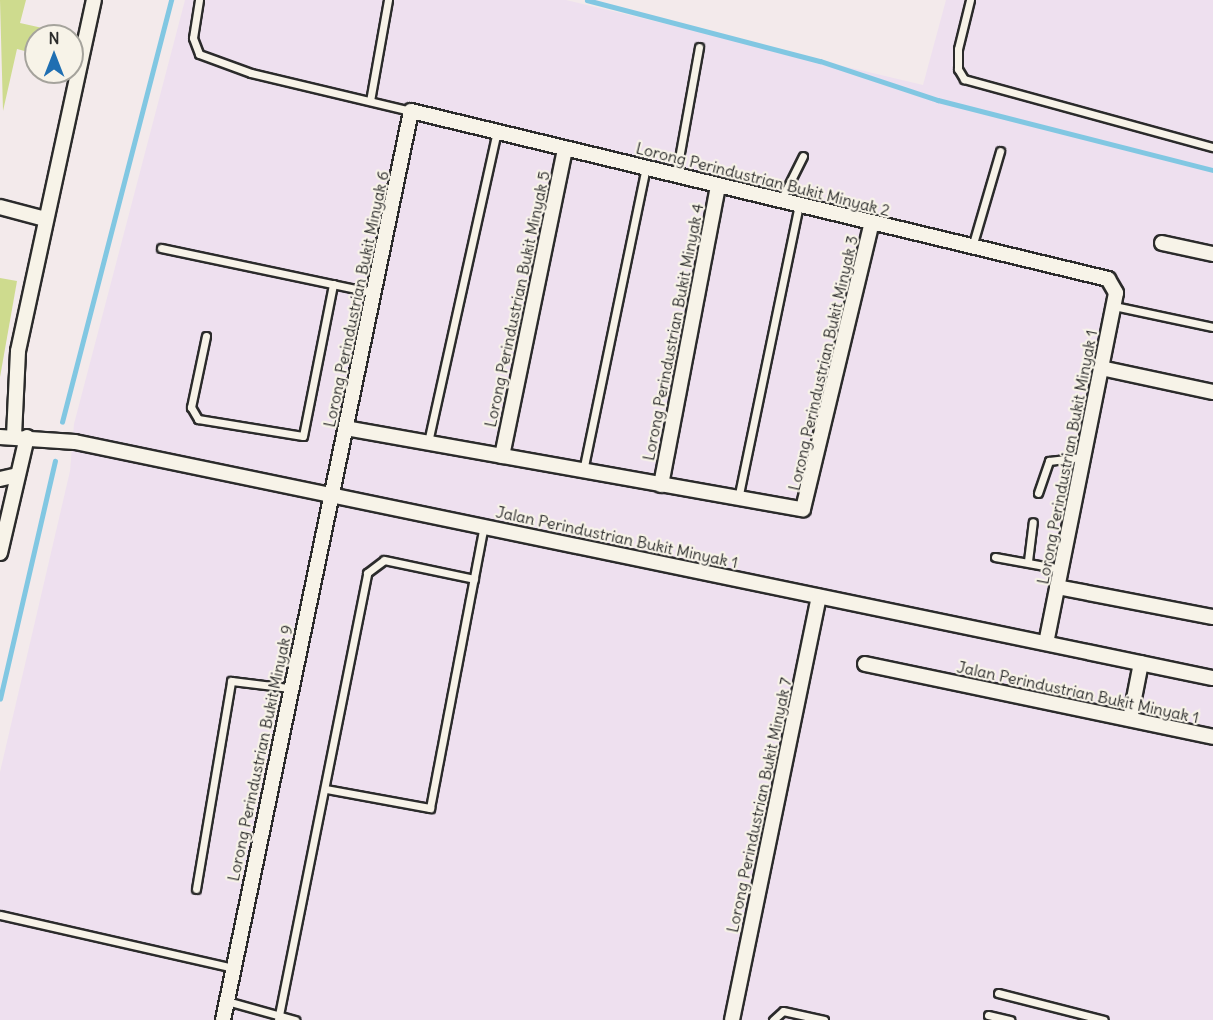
<!DOCTYPE html>
<style>
body{margin:0}
#map{position:relative;width:1213px;height:1020px;overflow:hidden;background:#f3eaeb;font-family:Delius,sans-serif}
div>[style]{position:absolute}
.built>*{inset:0;background:#eee0ef}
.green>*{inset:0;background:#cedb8e}
.stream>*{height:4.5px;margin:-2.25px;padding:0 2.25px;transform-origin:2.25px;border-radius:2.25px;background:#81c7e2}
.roads{filter:drop-shadow(2px 0 #2b2b2b) drop-shadow(-2px 0 #2b2b2b) drop-shadow(0 2px #2b2b2b) drop-shadow(0 -2px #2b2b2b)}
.lane>*{height:7px;margin:-3.5px;padding:0 3.5px;transform-origin:3.5px;border-radius:3.5px;background:#f7f3e8}
.street>*{height:14px;margin:-7px;padding:0 7px;transform-origin:7px;border-radius:7px;background:#f7f3e8}
span{translate:-50% -50%;white-space:nowrap;text-align:center;line-height:1.15;-webkit-text-stroke:4.5px #f7f3e8;paint-order:stroke}
.street-label{font-size:16px;color:#2b2b2b}
.north{position:absolute;left:24px;top:24px;width:60px;height:60px;box-sizing:border-box;background:#f7f3e8;border:2px solid #a5a39c;border-radius:50%;rotate:0deg;font-size:16px;font-weight:700;line-height:24px;text-align:center;color:#2b2b2b}
.north::after{content:'';display:block;margin:auto;width:21px;height:27px;background:#1f6fb2;clip-path:polygon(50% 0,100% 100%,50% 72%,0 100%)}
</style>
<div id="map">
<div class="built">
<div style="clip-path:polygon(185px 0,566px 0,923px 85px,946px 0,1213px 0,1213px 1020px,0 1020px,0 772px,70px 471px,74px 424px)"></div>
</div>
<div class="green">
<div style="clip-path:polygon(0 0,26px 0,20px 23px,47px 29px,46px 36px,36px 36px,36px 54px,17px 49px,3px 111px)"></div>
<div style="clip-path:polygon(0 278px,17px 281px,0 377px)"></div>
</div>
<div class="stream">
<div style="left:587px;top:0;width:241px;rotate:14.7deg"></div>
<div style="left:820px;top:61px;width:124px;rotate:18.3deg"></div>
<div style="left:938px;top:100px;width:284px;rotate:14.3deg"></div>
<div style="left:62px;top:422px;width:436px;rotate:-75.5deg"></div>
<div style="left:0;top:699px;width:244px;rotate:-77deg"></div>
</div>
<div class="roads">
<div class="lane">
<div style="left:199px;top:0;width:38px;rotate:99deg"></div>
<div style="left:193px;top:38px;width:17px;rotate:69deg"></div>
<div style="left:199px;top:54px;width:55px;rotate:20.1deg"></div>
<div style="left:251px;top:73px;width:164px;rotate:13.4deg"></div>
<div style="left:970px;top:0;width:50px;rotate:103.8deg"></div>
<div style="left:958px;top:49px;width:20px;rotate:90deg"></div>
<div style="left:958px;top:69px;width:12px;rotate:59deg"></div>
<div style="left:964px;top:79px;width:258px;rotate:15.3deg"></div>
<div style="left:370px;top:101px;width:103px;rotate:-79.9deg"></div>
<div style="left:676px;top:175px;width:130px;rotate:-79.8deg"></div>
<div style="left:781px;top:200px;width:49px;rotate:-63.4deg"></div>
<div style="left:972px;top:247px;width:100px;rotate:-73.7deg"></div>
<div style="left:161px;top:248px;width:218px;rotate:11.9deg"></div>
<div style="left:1114px;top:306px;width:101px;rotate:12deg"></div>
<div style="left:206px;top:336px;width:73px;rotate:101.9deg"></div>
<div style="left:191px;top:407px;width:14px;rotate:60deg"></div>
<div style="left:198px;top:419px;width:106px;rotate:9.2deg"></div>
<div style="left:303px;top:436px;width:155px;rotate:-78.8deg"></div>
<div style="left:428px;top:442px;width:319px;rotate:-77.5deg"></div>
<div style="left:583px;top:471px;width:309px;rotate:-78.3deg"></div>
<div style="left:1038px;top:493px;width:34px;rotate:-71deg"></div>
<div style="left:1049px;top:461px;width:34px;rotate:-7deg"></div>
<div style="left:738px;top:499px;width:300px;rotate:-78.3deg"></div>
<div style="left:995px;top:557px;width:67px;rotate:10.3deg"></div>
<div style="left:1028px;top:561px;width:39px;rotate:-83deg"></div>
<div style="left:326px;top:789px;width:106px;rotate:10.4deg"></div>
<div style="left:430px;top:808px;width:287px;rotate:-79.2deg"></div>
<div style="left:196px;top:889px;width:211px;rotate:-80.4deg"></div>
<div style="left:231px;top:681px;width:58px;rotate:6.9deg"></div>
<div style="left:0;top:915px;width:240px;rotate:12.8deg"></div>
<div style="left:998px;top:993px;width:109px;rotate:14.3deg"></div>
<div style="left:227px;top:1001px;width:71px;rotate:15.6deg"></div>
<div style="left:988px;top:1015px;width:23px;rotate:13deg"></div>
<div style="left:278px;top:1020px;width:456px;rotate:-78.7deg"></div>
<div style="left:367px;top:573px;width:21px;rotate:-37deg"></div>
<div style="left:384px;top:560px;width:92px;rotate:11.9deg"></div>
<div style="left:773px;top:1020px;width:13px;rotate:-42deg"></div>
<div style="left:783px;top:1011px;width:42px;rotate:12.4deg"></div>
</div>
<div class="street">
<div style="left:0;top:207px;width:47px;rotate:14.9deg"></div>
<div style="left:1162px;top:243px;width:52px;rotate:12.2deg"></div>
<div style="left:1101px;top:368px;width:115px;rotate:12.1deg"></div>
<div style="left:346px;top:428px;width:464px;rotate:10.1deg"></div>
<div style="left:803px;top:509px;width:295px;rotate:-76.5deg"></div>
<div style="left:14px;top:436px;width:85px;rotate:-87.3deg"></div>
<div style="left:18px;top:351px;width:359px;rotate:-77.8deg"></div>
<div style="left:0;top:437px;width:75px;rotate:3.8deg"></div>
<div style="left:75px;top:442px;width:1162px;rotate:11.72deg"></div>
<div style="left:502px;top:456px;width:314px;rotate:-78.4deg"></div>
<div style="left:0;top:479px;width:18px;rotate:-13deg"></div>
<div style="left:661px;top:485px;width:305px;rotate:-79.2deg"></div>
<div style="left:0;top:553px;width:119px;rotate:-76.9deg"></div>
<div style="left:1057px;top:587px;width:159px;rotate:10.9deg"></div>
<div style="left:865px;top:664px;width:356px;rotate:11.8deg"></div>
<div style="left:1130px;top:719px;width:57px;rotate:-78.9deg"></div>
<div style="left:223px;top:1020px;width:928px;rotate:-78.31deg"></div>
<div style="left:411px;top:111px;width:717px;rotate:13.55deg"></div>
<div style="left:1108px;top:279px;width:16px;rotate:60deg"></div>
<div style="left:1116px;top:293px;width:356px;rotate:101.3deg"></div>
<div style="left:732px;top:1020px;width:432px;rotate:-78.4deg"></div>
</div>
</div>
<div class="street-label">
<span style="left:763px;top:179px;rotate:14deg">Lorong Perindustrian Bukit Minyak 2</span>
<span style="left:356px;top:299px;rotate:-78deg">Lorong Perindustrian Bukit Minyak 6</span>
<span style="left:517px;top:299px;rotate:-78deg">Lorong Perindustrian Bukit Minyak 5</span>
<span style="left:673px;top:332px;rotate:-79deg">Lorong Perindustrian Bukit Minyak 4</span>
<span style="left:823px;top:363px;rotate:-77deg">Lorong Perindustrian Bukit Minyak 3</span>
<span style="left:1067px;top:457px;rotate:-79deg">Lorong Perindustrian Bukit Minyak 1</span>
<span style="left:617px;top:537px;rotate:12deg">Jalan Perindustrian Bukit Minyak 1</span>
<span style="left:1078px;top:692px;rotate:12deg">Jalan Perindustrian Bukit Minyak 1</span>
<span style="left:260px;top:753px;rotate:-78deg">Lorong Perindustrian Bukit Minyak 9</span>
<span style="left:759px;top:805px;rotate:-78deg">Lorong Perindustrian Bukit Minyak 7</span>
</div>
<div class="north">N</div>
</div>
